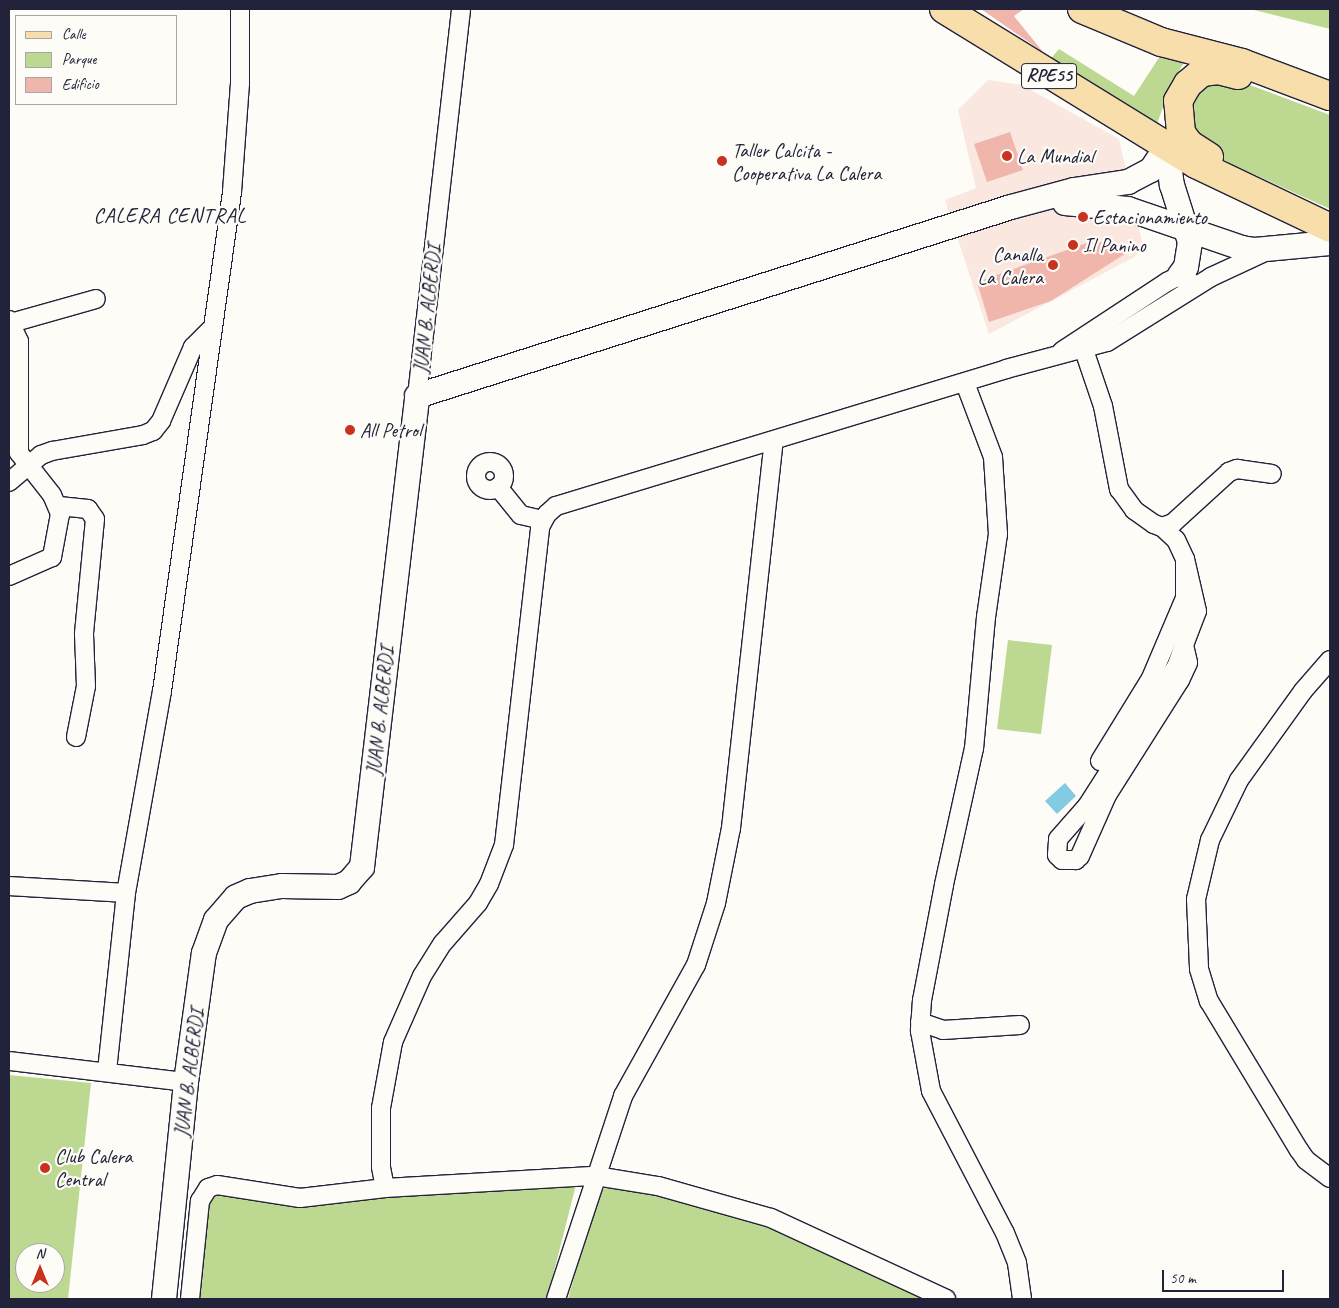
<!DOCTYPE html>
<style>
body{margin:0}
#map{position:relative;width:1339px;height:1308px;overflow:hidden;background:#fdfcf7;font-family:Caveat,sans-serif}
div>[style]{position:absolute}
.built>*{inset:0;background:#f9e7e0}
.green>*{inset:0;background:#bdd991}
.water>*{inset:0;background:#82cbe2}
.building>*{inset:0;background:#f0b6ac}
.roads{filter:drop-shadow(1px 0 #22223b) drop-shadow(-1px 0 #22223b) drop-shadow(0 1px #22223b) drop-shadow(0 -1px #22223b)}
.street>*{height:18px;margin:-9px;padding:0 9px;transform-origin:9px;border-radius:9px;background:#fdfcf7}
.street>.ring{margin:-9px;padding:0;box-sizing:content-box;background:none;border:18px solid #fdfcf7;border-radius:50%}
.secondary>*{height:24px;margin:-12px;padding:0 12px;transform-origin:12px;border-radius:12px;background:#fdfcf7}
.primary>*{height:28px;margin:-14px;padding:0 14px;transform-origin:14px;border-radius:14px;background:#f8deab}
.dots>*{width:14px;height:14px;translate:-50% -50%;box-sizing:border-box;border:2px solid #fdfcf7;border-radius:50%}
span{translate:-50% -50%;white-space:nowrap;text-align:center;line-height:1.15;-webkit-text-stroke:4.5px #fdfcf7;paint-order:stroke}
.shield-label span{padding:1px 4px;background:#fdfcf7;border:1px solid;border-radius:4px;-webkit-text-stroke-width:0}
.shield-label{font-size:19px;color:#22223b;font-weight:700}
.poi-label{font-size:20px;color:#22223b}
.left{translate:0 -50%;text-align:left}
.right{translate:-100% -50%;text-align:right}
.street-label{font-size:20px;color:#22223b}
.neighbourhood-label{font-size:21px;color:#22223b;letter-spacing:1px}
.frame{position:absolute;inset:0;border:10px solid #22223b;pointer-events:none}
.legend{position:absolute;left:15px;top:15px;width:162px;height:90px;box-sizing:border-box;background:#fdfcf7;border:1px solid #a5a5ac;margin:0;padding:6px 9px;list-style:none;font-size:15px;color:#22223b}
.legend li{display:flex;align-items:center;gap:10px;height:25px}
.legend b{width:25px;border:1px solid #a5a5ac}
.north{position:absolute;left:15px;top:1243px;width:50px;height:50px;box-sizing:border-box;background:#fdfcf7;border:1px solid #a5a5ac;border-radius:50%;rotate:0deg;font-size:14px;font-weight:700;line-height:20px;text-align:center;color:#22223b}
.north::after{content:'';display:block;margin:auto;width:18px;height:22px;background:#c8321e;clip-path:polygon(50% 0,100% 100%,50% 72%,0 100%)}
.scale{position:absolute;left:1162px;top:1270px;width:122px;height:22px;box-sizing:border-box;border:2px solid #22223b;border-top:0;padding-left:6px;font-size:15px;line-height:18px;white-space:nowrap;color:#22223b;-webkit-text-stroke:4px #fdfcf7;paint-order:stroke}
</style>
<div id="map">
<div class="built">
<div style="clip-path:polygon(988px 80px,1022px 85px,1119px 139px,1142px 242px,1136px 256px,989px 334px,945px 200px,976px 188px,958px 110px)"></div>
</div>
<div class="green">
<div style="clip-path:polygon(1250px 9px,1330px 9px,1330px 29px)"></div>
<div style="clip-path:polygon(1059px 49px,1134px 96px,1162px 53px,1185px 61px,1171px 84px,1156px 127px,1047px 63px)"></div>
<div style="clip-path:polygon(1231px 78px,1330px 115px,1330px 209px,1229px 163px,1192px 139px,1188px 101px,1198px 86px)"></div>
<div style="clip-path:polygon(1008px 640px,1052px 645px,1041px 734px,997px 729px)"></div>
<div style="clip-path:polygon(evenodd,9px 1075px,91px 1083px,68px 1299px,9px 1299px,9px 1075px,25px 1253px,55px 1253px,55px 1283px,25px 1283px,25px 1253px)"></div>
<div style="clip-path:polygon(576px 1185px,547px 1299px,197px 1299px,209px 1199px,217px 1193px,263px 1202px,292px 1203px)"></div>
<div style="clip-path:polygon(608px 1187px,660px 1196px,760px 1225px,806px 1241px,930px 1299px,568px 1299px,598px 1191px)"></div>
</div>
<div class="water">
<div style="clip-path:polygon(1065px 783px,1076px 796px,1057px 814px,1045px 801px)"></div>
</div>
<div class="building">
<div style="clip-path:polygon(981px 9px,1024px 9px,1014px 16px,1043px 52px)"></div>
<div style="clip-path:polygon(1010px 132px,1023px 170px,987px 182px,974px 144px)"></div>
<div style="clip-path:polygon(1095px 240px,1128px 252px,1051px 301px,989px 322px,977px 282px)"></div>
</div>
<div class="roads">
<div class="street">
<div style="left:9px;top:320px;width:23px;rotate:65deg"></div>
<div style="left:19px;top:341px;width:112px;rotate:90deg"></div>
<div style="left:19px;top:453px;width:53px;rotate:51.8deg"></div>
<div style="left:52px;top:495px;width:21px;rotate:67deg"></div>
<div style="left:60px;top:514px;width:44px;rotate:100.5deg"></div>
<div style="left:52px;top:557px;width:47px;rotate:156.2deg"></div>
<div style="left:11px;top:323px;width:88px;rotate:-15.8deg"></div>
<div style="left:1084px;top:350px;width:59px;rotate:71.3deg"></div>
<div style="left:1103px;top:406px;width:85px;rotate:79.1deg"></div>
<div style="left:1119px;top:489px;width:26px;rotate:54deg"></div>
<div style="left:1134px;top:510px;width:24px;rotate:35deg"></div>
<div style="left:1154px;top:524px;width:9px;rotate:21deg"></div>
<div style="left:1162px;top:527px;width:12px;rotate:-20deg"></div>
<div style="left:1173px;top:523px;width:76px;rotate:-42.3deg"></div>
<div style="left:1229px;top:472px;width:9px;rotate:-21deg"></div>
<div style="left:1237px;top:469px;width:35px;rotate:8deg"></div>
<div style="left:1062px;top:351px;width:126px;rotate:-33.3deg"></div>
<div style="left:1167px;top:282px;width:15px;rotate:-28deg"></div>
<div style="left:1180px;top:275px;width:10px;rotate:29deg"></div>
<div style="left:965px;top:383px;width:79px;rotate:69.3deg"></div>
<div style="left:993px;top:457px;width:77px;rotate:86.3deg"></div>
<div style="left:998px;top:534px;width:84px;rotate:98.2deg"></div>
<div style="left:986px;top:617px;width:132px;rotate:95.2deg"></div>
<div style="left:974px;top:748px;width:140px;rotate:102.4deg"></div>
<div style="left:944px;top:885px;width:117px;rotate:100.8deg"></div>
<div style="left:922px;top:1000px;width:31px;rotate:94deg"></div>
<div style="left:920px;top:1031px;width:61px;rotate:79.6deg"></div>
<div style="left:931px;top:1091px;width:160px;rotate:62.5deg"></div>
<div style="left:1005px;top:1233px;width:32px;rotate:68deg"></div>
<div style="left:1017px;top:1263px;width:36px;rotate:82deg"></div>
<div style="left:417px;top:396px;width:389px;rotate:-83.5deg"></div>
<div class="ring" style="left:476px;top:462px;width:10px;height:10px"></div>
<div style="left:9px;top:482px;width:42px;rotate:-40.2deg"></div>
<div style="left:41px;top:455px;width:12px;rotate:-20deg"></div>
<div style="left:52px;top:451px;width:92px;rotate:-10deg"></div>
<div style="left:143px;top:435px;width:11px;rotate:-22deg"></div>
<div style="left:153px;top:431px;width:13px;rotate:-51deg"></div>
<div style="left:161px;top:421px;width:81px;rotate:-66.6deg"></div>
<div style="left:193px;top:347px;width:25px;rotate:-45deg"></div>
<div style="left:498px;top:487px;width:36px;rotate:51deg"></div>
<div style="left:521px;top:515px;width:22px;rotate:13deg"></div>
<div style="left:59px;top:506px;width:29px;rotate:6deg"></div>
<div style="left:88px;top:509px;width:12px;rotate:55deg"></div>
<div style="left:95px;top:519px;width:116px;rotate:95.5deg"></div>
<div style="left:84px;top:634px;width:52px;rotate:87.8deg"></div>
<div style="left:86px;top:686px;width:52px;rotate:101.1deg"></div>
<div style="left:1184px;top:645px;width:18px;rotate:77deg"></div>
<div style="left:1188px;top:663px;width:19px;rotate:115deg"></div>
<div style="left:1180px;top:680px;width:136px;rotate:122.4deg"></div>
<div style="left:1107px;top:795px;width:67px;rotate:113.9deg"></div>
<div style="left:1080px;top:856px;width:6px;rotate:135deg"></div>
<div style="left:1076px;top:860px;width:14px;rotate:180deg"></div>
<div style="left:1062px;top:860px;width:7px;rotate:-135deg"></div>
<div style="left:1057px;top:855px;width:16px;rotate:-86deg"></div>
<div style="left:1058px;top:839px;width:44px;rotate:-48.7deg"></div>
<div style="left:1087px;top:806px;width:167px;rotate:-57.4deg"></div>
<div style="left:1177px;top:665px;width:21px;rotate:-71deg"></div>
<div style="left:1184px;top:645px;width:36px;rotate:-69deg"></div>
<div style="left:1197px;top:611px;width:53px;rotate:-103deg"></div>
<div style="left:1330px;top:660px;width:41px;rotate:131.1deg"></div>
<div style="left:1303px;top:691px;width:110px;rotate:125.7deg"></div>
<div style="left:1239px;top:780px;width:67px;rotate:115.8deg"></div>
<div style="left:1210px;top:840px;width:61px;rotate:103.3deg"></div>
<div style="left:1196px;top:899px;width:70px;rotate:87.5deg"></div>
<div style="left:1199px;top:969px;width:34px;rotate:73deg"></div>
<div style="left:1209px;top:1001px;width:174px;rotate:58.9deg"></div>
<div style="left:1299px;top:1150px;width:12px;rotate:55deg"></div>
<div style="left:1306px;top:1160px;width:30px;rotate:37deg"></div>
<div style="left:1100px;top:761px;width:97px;rotate:-58.4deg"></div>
<div style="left:1151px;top:678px;width:87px;rotate:-67deg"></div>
<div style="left:1185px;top:598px;width:39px;rotate:-90deg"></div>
<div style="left:1185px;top:559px;width:21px;rotate:-115deg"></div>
<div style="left:1176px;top:540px;width:19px;rotate:-137deg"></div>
<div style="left:9px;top:886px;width:117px;rotate:3.4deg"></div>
<div style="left:920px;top:1022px;width:24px;rotate:19deg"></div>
<div style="left:943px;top:1030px;width:77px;rotate:-3.7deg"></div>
<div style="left:9px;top:1061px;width:178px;rotate:6.8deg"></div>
<div style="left:107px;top:1071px;width:179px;rotate:-83.9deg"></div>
<div style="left:126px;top:893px;width:205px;rotate:-79.9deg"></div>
<div style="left:162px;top:691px;width:504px;rotate:-82.01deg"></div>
<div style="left:232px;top:192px;width:108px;rotate:-85.8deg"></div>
<div style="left:240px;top:84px;width:75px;rotate:-90deg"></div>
<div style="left:385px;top:1188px;width:21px;rotate:-101deg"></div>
<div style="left:381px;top:1167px;width:59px;rotate:-90deg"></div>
<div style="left:381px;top:1108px;width:67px;rotate:-79.7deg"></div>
<div style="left:393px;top:1042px;width:72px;rotate:-66.3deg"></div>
<div style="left:422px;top:976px;width:39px;rotate:-58deg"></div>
<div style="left:443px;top:943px;width:53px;rotate:-48.8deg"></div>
<div style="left:478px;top:903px;width:22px;rotate:-60deg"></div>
<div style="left:489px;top:884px;width:42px;rotate:-69deg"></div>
<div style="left:504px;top:845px;width:320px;rotate:-83.5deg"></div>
<div style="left:540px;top:527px;width:15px;rotate:-62deg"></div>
<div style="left:547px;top:514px;width:12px;rotate:-42deg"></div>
<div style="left:556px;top:506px;width:470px;rotate:-16.9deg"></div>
<div style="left:1006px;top:369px;width:105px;rotate:-15deg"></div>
<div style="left:1107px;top:342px;width:123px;rotate:-32deg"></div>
<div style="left:1211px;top:277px;width:62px;rotate:-24.9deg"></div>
<div style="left:190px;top:1299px;width:99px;rotate:-84.2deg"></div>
<div style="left:200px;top:1201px;width:15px;rotate:-58deg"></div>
<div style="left:208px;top:1188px;width:9px;rotate:-18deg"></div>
<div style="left:217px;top:1185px;width:84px;rotate:8.9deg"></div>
<div style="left:300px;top:1198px;width:86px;rotate:-6.7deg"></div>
<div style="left:385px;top:1188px;width:211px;rotate:-3.3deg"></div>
<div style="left:596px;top:1176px;width:63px;rotate:9.2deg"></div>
<div style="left:658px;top:1186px;width:117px;rotate:15.8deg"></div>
<div style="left:771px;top:1218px;width:193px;rotate:24.8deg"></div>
<div style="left:556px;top:1299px;width:214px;rotate:-71.7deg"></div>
<div style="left:623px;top:1096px;width:150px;rotate:-60.9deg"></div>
<div style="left:696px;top:965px;width:65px;rotate:-72.1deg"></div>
<div style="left:716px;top:903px;width:76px;rotate:-78.7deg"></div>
<div style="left:731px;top:828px;width:389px;rotate:-83.7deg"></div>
</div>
<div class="secondary">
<div style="left:1167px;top:146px;width:39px;rotate:83deg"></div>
<div style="left:1172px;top:185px;width:60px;rotate:72.5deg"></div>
<div style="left:1190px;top:242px;width:25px;rotate:99deg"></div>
<div style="left:1186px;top:267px;width:10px;rotate:127deg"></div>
<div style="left:1065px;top:203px;width:63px;rotate:5.4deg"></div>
<div style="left:1128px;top:209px;width:120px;rotate:18.9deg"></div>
<div style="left:1242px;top:248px;width:13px;rotate:9deg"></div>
<div style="left:1255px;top:250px;width:75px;rotate:-5.3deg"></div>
<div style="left:164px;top:1299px;width:218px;rotate:-84.2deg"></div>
<div style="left:186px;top:1082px;width:130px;rotate:-82.1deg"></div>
<div style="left:204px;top:953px;width:35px;rotate:-70deg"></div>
<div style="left:216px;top:920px;width:30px;rotate:-49deg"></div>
<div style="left:236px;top:897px;width:15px;rotate:-23deg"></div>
<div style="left:250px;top:891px;width:32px;rotate:-9deg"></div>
<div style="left:282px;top:886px;width:56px;rotate:1deg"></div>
<div style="left:338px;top:887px;width:12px;rotate:-24deg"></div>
<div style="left:349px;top:882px;width:20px;rotate:-49deg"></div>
<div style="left:362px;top:867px;width:474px;rotate:-83.3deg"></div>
<div style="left:417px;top:396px;width:623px;rotate:-17.65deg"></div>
<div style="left:1011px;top:207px;width:65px;rotate:-15.1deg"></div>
<div style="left:1074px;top:190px;width:55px;rotate:-8.4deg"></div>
<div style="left:1128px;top:182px;width:26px;rotate:-28deg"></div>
<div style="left:1151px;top:170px;width:29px;rotate:-56deg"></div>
</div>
<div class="primary">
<div style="left:944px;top:9px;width:296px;rotate:31.6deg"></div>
<div style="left:1196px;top:164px;width:148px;rotate:25.5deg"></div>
<div style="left:1082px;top:9px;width:86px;rotate:22.7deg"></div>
<div style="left:1161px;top:42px;width:84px;rotate:14.5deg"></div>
<div style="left:1242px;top:63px;width:94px;rotate:20.6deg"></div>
<div style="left:1209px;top:157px;width:24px;rotate:-147deg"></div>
<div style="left:1189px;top:144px;width:14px;rotate:-126deg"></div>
<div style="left:1181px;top:133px;width:32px;rotate:-95deg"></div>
<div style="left:1178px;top:101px;width:20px;rotate:-60deg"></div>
<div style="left:1188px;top:84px;width:18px;rotate:-41deg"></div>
<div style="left:1202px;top:72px;width:16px;rotate:-7deg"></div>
<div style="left:1218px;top:70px;width:21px;rotate:14deg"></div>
</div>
</div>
<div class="dots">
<div style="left:1007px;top:156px;background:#c8321e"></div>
<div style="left:722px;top:161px;background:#c8321e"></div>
<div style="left:1083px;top:217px;background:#c8321e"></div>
<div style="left:1073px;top:245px;background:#c8321e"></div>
<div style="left:1053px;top:265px;background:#c8321e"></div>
<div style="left:350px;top:430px;background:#c8321e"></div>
<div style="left:45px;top:1168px;background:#c8321e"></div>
</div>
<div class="shield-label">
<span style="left:1049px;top:76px">RPE55</span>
</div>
<div class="poi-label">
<span class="left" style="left:732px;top:162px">Taller Calcita -<br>Cooperativa La Calera</span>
<span class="left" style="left:1017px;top:156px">La Mundial</span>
<span class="left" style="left:1093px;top:217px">Estacionamiento</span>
<span class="left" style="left:1083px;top:245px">Il Panino</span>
<span class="right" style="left:1043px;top:266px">Canalla<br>La Calera</span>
<span class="left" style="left:360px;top:430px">All Petrol</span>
<span class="left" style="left:55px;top:1168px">Club Calera<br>Central</span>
</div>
<div class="street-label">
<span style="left:427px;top:309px;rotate:-84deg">JUAN B. ALBERDI</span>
<span style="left:380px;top:711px;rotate:-84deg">JUAN B. ALBERDI</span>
<span style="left:189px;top:1073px;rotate:-83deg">JUAN B. ALBERDI</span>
</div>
<div class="neighbourhood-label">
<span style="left:170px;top:215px">CALERA CENTRAL</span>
</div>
<div class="frame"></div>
<ul class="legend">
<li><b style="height:6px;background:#f8deab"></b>Calle</li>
<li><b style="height:14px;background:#bdd991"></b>Parque</li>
<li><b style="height:14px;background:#f0b6ac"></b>Edificio</li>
</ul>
<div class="north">N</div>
<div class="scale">50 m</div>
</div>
